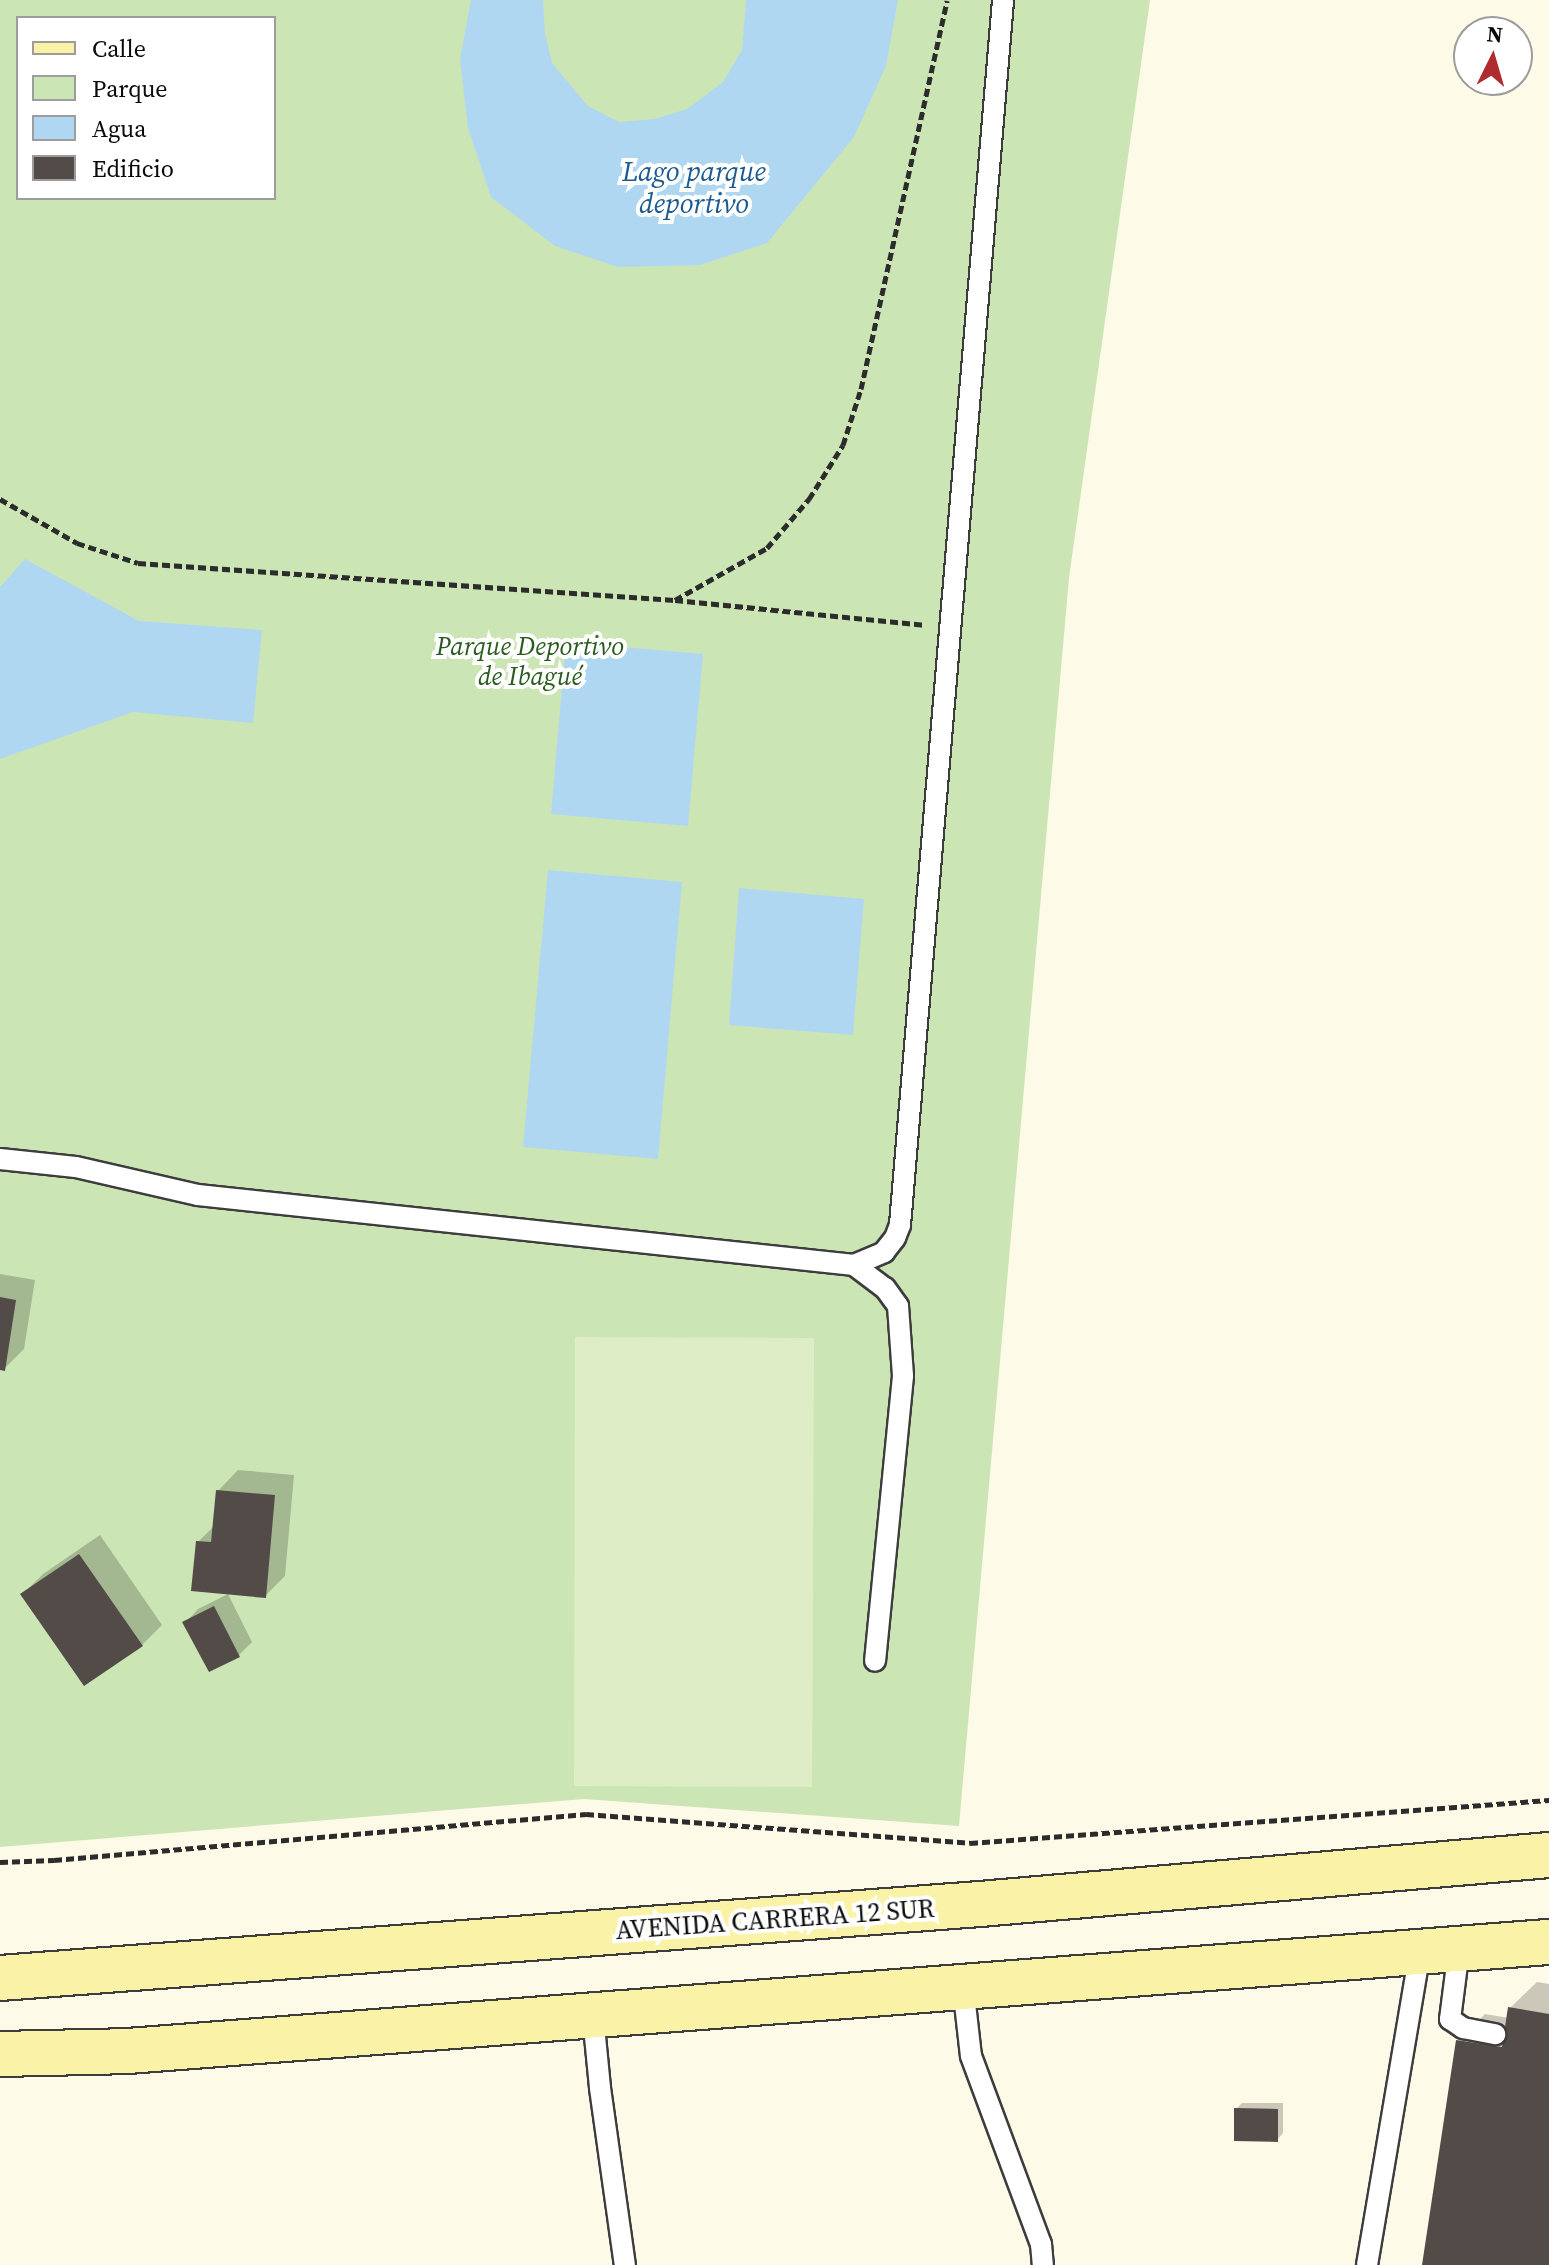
<!DOCTYPE html>
<meta charset="utf-8">
<style>
body{margin:0}
#map{position:relative;width:1549px;height:2265px;overflow:hidden;background:#fefae8;font-family:"Source Serif 4",serif}
div>[style]{position:absolute}
.green>*{inset:0;background:#cce5b5}
.pitch>*{inset:0;background:#deedc6}
.water>*{inset:0;background:#b0d7f2}
.shadow>*{inset:0;background:#0003}
.building>*{inset:0;background:#524b47}
.path>*{height:5px;margin-top:-2.5px;transform-origin:0;background:repeating-linear-gradient(90deg,#2c2c2c 0 8px,transparent 0 12px)}
.roads{filter:drop-shadow(2px 0 #3d3d3d) drop-shadow(-2px 0 #3d3d3d) drop-shadow(0 2px #3d3d3d) drop-shadow(0 -2px #3d3d3d)}
.lane>*{height:20px;margin:-10px;padding:0 10px;transform-origin:10px;border-radius:10px;background:#fff}
.secondary>*{height:44px;margin:-22px;padding:0 22px;transform-origin:22px;border-radius:22px;background:#faf3a7}
span{translate:-50% -50%;white-space:nowrap;text-align:center;line-height:1.15;-webkit-text-stroke:8px #fff;paint-order:stroke}
.park-label{font-size:26px;color:#2a5c1f;font-style:italic}
.street-label{font-size:26px;color:#0a0a0a}
.water-label{font-size:28px;color:#1c5b92;font-style:italic}
.legend{position:absolute;left:16px;top:16px;width:260px;height:184px;box-sizing:border-box;background:#fff;border:2px solid #9d9d9d;margin:0;padding:10px 14px;list-style:none;font-size:24px;color:#0a0a0a}
.legend li{display:flex;align-items:center;gap:16px;height:40px}
.legend b{width:40px;border:2px solid #9d9d9d}
.north{position:absolute;left:1453px;top:16px;width:80px;height:80px;box-sizing:border-box;background:#fff;border:2px solid #9d9d9d;border-radius:50%;rotate:5deg;font-size:22px;font-weight:700;line-height:32px;text-align:center;color:#0a0a0a}
.north::after{content:'';display:block;margin:auto;width:28px;height:36px;background:#b02b2e;clip-path:polygon(50% 0,100% 100%,50% 72%,0 100%)}
</style>
<div id="map">
<div class="green">
<div style="clip-path:polygon(evenodd,0 0,1150px 0,1069px 578px,959px 1826px,584px 1799px,0 1847px,0 0,18px 18px,274px 18px,274px 198px,18px 198px,18px 18px)"></div>
</div>
<div class="pitch">
<div style="clip-path:polygon(575px 1337px,814px 1338px,812px 1787px,574px 1786px)"></div>
</div>
<div class="water">
<div style="clip-path:polygon(471px 0,543px 0,545px 33px,552px 63px,588px 106px,619px 122px,655px 119px,687px 109px,723px 82px,742px 50px,746px 0,898px 0,886px 66px,854px 137px,767px 243px,700px 265px,618px 267px,555px 246px,491px 197px,468px 128px,460px 59px)"></div>
<div style="clip-path:polygon(25px 559px,139px 621px,262px 630px,253px 723px,133px 712px,0 759px,0 587px)"></div>
<div style="clip-path:polygon(566px 642px,703px 654px,688px 826px,551px 814px)"></div>
<div style="clip-path:polygon(548px 870px,682px 882px,658px 1159px,523px 1147px)"></div>
<div style="clip-path:polygon(739px 888px,864px 899px,853px 1035px,729px 1025px)"></div>
</div>
<div class="shadow">
<div style="clip-path:polygon(0 1274px,35px 1280px,24px 1349px,4px 1369px,0 1368px)"></div>
<div style="clip-path:polygon(238px 1470px,294px 1475px,285px 1576px,265px 1596px,198px 1542px,215px 1525px,218px 1491px)"></div>
<div style="clip-path:polygon(100px 1535px,162px 1625px,142px 1645px,84px 1684px,23px 1594px,43px 1574px)"></div>
<div style="clip-path:polygon(228px 1594px,252px 1642px,239px 1655px,185px 1623px,198px 1609px)"></div>
<div style="clip-path:polygon(1537px 1982px,1549px 1984px,1549px 2265px,1425px 2265px,1458px 2041px,1485px 2014px,1509px 2018px,1510px 2008px)"></div>
<div style="clip-path:polygon(1242px 2103px,1283px 2103px,1283px 2133px,1277px 2140px,1236px 2109px)"></div>
</div>
<div class="building">
<div style="clip-path:polygon(0 1297px,16px 1300px,5px 1371px,0 1370px)"></div>
<div style="clip-path:polygon(216px 1490px,275px 1495px,266px 1598px,191px 1591px,196px 1541px,211px 1542px)"></div>
<div style="clip-path:polygon(79px 1554px,143px 1646px,84px 1686px,20px 1594px)"></div>
<div style="clip-path:polygon(214px 1606px,240px 1657px,209px 1672px,182px 1622px)"></div>
<div style="clip-path:polygon(1508px 2007px,1549px 2014px,1549px 2265px,1422px 2265px,1456px 2040px,1502px 2047px)"></div>
<div style="clip-path:polygon(1234px 2108px,1278px 2109px,1278px 2142px,1234px 2141px)"></div>
</div>
<div class="path">
<div style="left:0;top:499px;width:89px;rotate:29.7deg"></div>
<div style="left:77px;top:543px;width:64px;rotate:18.2deg"></div>
<div style="left:138px;top:563px;width:538px;rotate:3.94deg"></div>
<div style="left:675px;top:600px;width:250px;rotate:5.7deg"></div>
<div style="left:675px;top:600px;width:106px;rotate:-29.5deg"></div>
<div style="left:767px;top:548px;width:65px;rotate:-49.4deg"></div>
<div style="left:809px;top:499px;width:64px;rotate:-57.8deg"></div>
<div style="left:843px;top:445px;width:59px;rotate:-72.2deg"></div>
<div style="left:861px;top:389px;width:398px;rotate:-77.5deg"></div>
<div style="left:0;top:1862px;width:54px;rotate:-2.1deg"></div>
<div style="left:54px;top:1860px;width:534px;rotate:-4.94deg"></div>
<div style="left:586px;top:1814px;width:385px;rotate:4.3deg"></div>
<div style="left:970px;top:1843px;width:581px;rotate:-4.25deg"></div>
</div>
<div class="roads">
<div class="lane">
<div style="left:0;top:1159px;width:76px;rotate:6deg"></div>
<div style="left:76px;top:1167px;width:125px;rotate:12.9deg"></div>
<div style="left:198px;top:1195px;width:660px;rotate:6.09deg"></div>
<div style="left:854px;top:1265px;width:33px;rotate:-23deg"></div>
<div style="left:884px;top:1252px;width:18px;rotate:-52deg"></div>
<div style="left:895px;top:1238px;width:14px;rotate:-69deg"></div>
<div style="left:900px;top:1225px;width:1229px;rotate:-85.19deg"></div>
<div style="left:854px;top:1265px;width:39px;rotate:37deg"></div>
<div style="left:885px;top:1288px;width:22px;rotate:54deg"></div>
<div style="left:898px;top:1306px;width:70px;rotate:85.9deg"></div>
<div style="left:903px;top:1376px;width:286px;rotate:95.6deg"></div>
<div style="left:1459px;top:1949px;width:71px;rotate:97.3deg"></div>
<div style="left:1450px;top:2019px;width:16px;rotate:35deg"></div>
<div style="left:1463px;top:2028px;width:33px;rotate:11deg"></div>
<div style="left:963px;top:1986px;width:70px;rotate:83.5deg"></div>
<div style="left:971px;top:2056px;width:201px;rotate:69.6deg"></div>
<div style="left:1041px;top:2244px;width:21px;rotate:85deg"></div>
<div style="left:593px;top:2016px;width:72px;rotate:84.4deg"></div>
<div style="left:600px;top:2088px;width:179px;rotate:82deg"></div>
<div style="left:1367px;top:2265px;width:317px;rotate:-80.4deg"></div>
</div>
<div class="secondary">
<div style="left:0;top:1978px;width:983px;rotate:-4.32deg"></div>
<div style="left:980px;top:1904px;width:571px;rotate:-4.92deg"></div>
<div style="left:0;top:2054px;width:128px;rotate:-1.3deg"></div>
<div style="left:128px;top:2051px;width:1425px;rotate:-4.39deg"></div>
</div>
</div>
<div class="park-label">
<span style="left:530px;top:662px">Parque Deportivo<br>de Ibagué</span>
</div>
<div class="street-label">
<span style="left:775px;top:1920px;rotate:-4deg">AVENIDA CARRERA 12 SUR</span>
</div>
<div class="water-label">
<span style="left:694px;top:187px">Lago parque<br>deportivo</span>
</div>
<ul class="legend">
<li><b style="height:10px;background:#faf3a7"></b>Calle</li>
<li><b style="height:22px;background:#cce5b5"></b>Parque</li>
<li><b style="height:22px;background:#b0d7f2"></b>Agua</li>
<li><b style="height:22px;background:#524b47"></b>Edificio</li>
</ul>
<div class="north">N</div>
</div>
